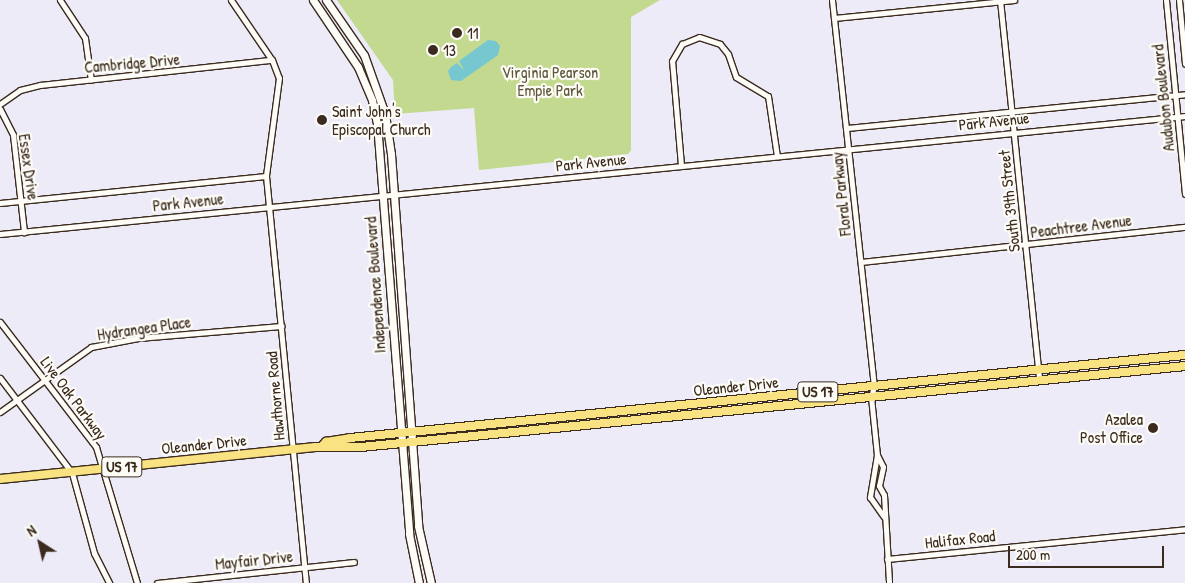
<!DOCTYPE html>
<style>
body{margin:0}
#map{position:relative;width:1185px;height:583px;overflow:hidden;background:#ecebf7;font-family:"Patrick Hand",sans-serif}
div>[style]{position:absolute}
.green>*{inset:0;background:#c2d98f}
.water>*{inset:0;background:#76c7d0}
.roads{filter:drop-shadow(1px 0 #3b2a1e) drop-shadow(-1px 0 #3b2a1e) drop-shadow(0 1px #3b2a1e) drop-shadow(0 -1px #3b2a1e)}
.street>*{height:5px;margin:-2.5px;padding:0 2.5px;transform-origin:2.5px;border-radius:2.5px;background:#fdfcf7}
.secondary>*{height:7px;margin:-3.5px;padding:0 3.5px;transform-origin:3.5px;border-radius:3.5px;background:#fdfcf7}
.primary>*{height:8px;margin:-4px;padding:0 4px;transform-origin:4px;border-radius:4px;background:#f8e281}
.dots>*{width:14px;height:14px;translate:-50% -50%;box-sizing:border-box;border:2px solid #fdfcf7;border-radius:50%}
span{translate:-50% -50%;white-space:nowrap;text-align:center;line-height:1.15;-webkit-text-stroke:4.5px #fdfcf7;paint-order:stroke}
.shield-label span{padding:1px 4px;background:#fdfcf7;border:1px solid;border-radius:4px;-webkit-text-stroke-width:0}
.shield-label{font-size:15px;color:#3b2a1e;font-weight:700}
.poi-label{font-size:16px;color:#3b2a1e}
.left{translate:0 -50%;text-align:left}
.right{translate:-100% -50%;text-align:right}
.street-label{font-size:16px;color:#3b2a1e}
.park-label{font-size:16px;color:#5d563a}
.north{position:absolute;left:15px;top:518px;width:50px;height:50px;-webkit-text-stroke:4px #fdfcf7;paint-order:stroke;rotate:325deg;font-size:14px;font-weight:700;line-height:20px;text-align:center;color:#3b2a1e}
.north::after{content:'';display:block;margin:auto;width:18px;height:22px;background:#3b2a1e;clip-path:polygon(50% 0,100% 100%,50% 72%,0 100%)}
.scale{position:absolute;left:1008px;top:546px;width:156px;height:22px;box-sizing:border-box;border:2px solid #3b2a1e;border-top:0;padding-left:6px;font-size:15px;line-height:18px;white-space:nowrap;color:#3b2a1e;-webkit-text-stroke:4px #fdfcf7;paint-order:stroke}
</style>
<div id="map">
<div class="green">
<div style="clip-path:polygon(337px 0,660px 0,631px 17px,631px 150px,628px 154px,479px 170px,474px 108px,395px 114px,393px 80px)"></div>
</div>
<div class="water">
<div style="clip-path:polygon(488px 40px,496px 41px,500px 46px,498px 55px,461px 81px,451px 80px,448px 71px,451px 67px,457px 63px,464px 70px,459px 61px)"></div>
</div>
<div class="roads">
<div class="street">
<div style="left:60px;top:0;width:45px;rotate:56.7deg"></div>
<div style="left:85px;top:38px;width:42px;rotate:81.9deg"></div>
<div style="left:231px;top:0;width:73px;rotate:55.7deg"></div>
<div style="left:272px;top:60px;width:19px;rotate:69deg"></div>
<div style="left:279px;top:78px;width:99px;rotate:97.6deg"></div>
<div style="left:266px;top:176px;width:409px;rotate:84.4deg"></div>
<div style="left:832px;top:0;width:388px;rotate:83.8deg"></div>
<div style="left:874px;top:386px;width:11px;rotate:105deg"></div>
<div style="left:871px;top:397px;width:58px;rotate:84.1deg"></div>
<div style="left:877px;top:455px;width:43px;rotate:99.5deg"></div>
<div style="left:870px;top:497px;width:24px;rotate:55deg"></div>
<div style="left:1000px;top:0;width:382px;rotate:84.1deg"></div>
<div style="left:1166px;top:0;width:195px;rotate:84.4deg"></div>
<div style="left:1179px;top:0;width:64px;rotate:84.6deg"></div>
<div style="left:834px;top:18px;width:181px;rotate:-5.7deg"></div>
<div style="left:0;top:104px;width:24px;rotate:-35deg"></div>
<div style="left:20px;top:90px;width:21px;rotate:-14deg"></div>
<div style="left:40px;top:85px;width:233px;rotate:-6.2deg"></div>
<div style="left:0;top:109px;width:29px;rotate:63deg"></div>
<div style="left:13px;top:135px;width:98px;rotate:83.5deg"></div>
<div style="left:847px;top:128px;width:340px;rotate:-5.7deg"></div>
<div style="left:681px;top:165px;width:104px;rotate:-94.9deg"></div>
<div style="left:672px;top:61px;width:20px;rotate:-60deg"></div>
<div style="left:682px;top:44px;width:18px;rotate:-22deg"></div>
<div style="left:699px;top:37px;width:22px;rotate:18deg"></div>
<div style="left:720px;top:44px;width:13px;rotate:51deg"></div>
<div style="left:728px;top:54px;width:24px;rotate:71deg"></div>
<div style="left:736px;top:77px;width:37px;rotate:31deg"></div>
<div style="left:768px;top:96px;width:61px;rotate:81.5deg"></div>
<div style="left:0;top:203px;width:267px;rotate:-5.8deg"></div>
<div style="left:0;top:234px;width:1191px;rotate:-5.69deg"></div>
<div style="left:861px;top:262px;width:326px;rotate:-6.2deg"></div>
<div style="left:0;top:322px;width:158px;rotate:52.5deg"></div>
<div style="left:96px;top:447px;width:142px;rotate:73.2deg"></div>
<div style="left:0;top:378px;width:119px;rotate:52.8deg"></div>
<div style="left:72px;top:473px;width:83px;rotate:74.6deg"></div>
<div style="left:94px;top:553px;width:34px;rotate:63deg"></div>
<div style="left:0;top:412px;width:112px;rotate:-35.5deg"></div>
<div style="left:91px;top:347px;width:48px;rotate:-10.8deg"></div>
<div style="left:138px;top:338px;width:144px;rotate:-4.8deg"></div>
<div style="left:877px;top:455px;width:13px;rotate:63deg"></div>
<div style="left:883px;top:467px;width:19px;rotate:102deg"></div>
<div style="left:879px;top:486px;width:10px;rotate:61deg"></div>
<div style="left:884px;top:495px;width:88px;rotate:86.7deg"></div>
<div style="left:887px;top:559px;width:300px;rotate:-5.7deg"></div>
<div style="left:157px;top:583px;width:198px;rotate:-6.1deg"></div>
</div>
<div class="secondary">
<div style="left:313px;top:0;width:81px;rotate:56.1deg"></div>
<div style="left:358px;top:67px;width:36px;rotate:67deg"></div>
<div style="left:372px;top:100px;width:24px;rotate:78deg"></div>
<div style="left:377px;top:123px;width:412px;rotate:85.5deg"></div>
<div style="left:409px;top:534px;width:50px;rotate:78.5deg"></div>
<div style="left:326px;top:0;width:67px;rotate:55.4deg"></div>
<div style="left:364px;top:55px;width:63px;rotate:70.4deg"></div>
<div style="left:385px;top:114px;width:40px;rotate:81.5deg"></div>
<div style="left:391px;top:154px;width:373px;rotate:85.8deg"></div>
<div style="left:418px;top:526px;width:58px;rotate:77.2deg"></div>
</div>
<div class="primary">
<div style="left:322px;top:446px;width:6px;rotate:-45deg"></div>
<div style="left:326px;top:442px;width:24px;rotate:-9deg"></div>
<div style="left:350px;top:438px;width:839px;rotate:-5.68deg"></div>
<div style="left:0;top:479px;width:317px;rotate:-5.8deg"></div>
<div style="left:315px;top:447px;width:46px"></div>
<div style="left:361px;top:447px;width:828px;rotate:-5.61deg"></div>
</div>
</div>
<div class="dots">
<div style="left:457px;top:33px;background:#3b2a1e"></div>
<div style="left:433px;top:50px;background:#3b2a1e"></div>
<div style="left:322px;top:120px;background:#3b2a1e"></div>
<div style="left:1153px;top:428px;background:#3b2a1e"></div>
</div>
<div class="shield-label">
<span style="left:818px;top:392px">US 17</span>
<span style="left:122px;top:467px">US 17</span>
</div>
<div class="poi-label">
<span class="left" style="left:467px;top:33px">11</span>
<span class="left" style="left:443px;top:50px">13</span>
<span class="left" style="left:332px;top:120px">Saint John's<br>Episcopal Church</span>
<span class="right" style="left:1143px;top:428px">Azalea<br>Post Office</span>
</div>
<div class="street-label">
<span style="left:132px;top:63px;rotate:-5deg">Cambridge Drive</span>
<span style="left:1163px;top:98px;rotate:-96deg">Audubon Boulevard</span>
<span style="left:994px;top:121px;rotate:-6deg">Park Avenue</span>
<span style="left:591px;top:162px;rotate:-6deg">Park Avenue</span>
<span style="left:29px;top:167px;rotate:82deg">Essex Drive</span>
<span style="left:841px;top:194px;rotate:-96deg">Floral Parkway</span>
<span style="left:1009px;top:201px;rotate:-96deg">South 39th Street</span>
<span style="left:188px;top:202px;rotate:-6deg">Park Avenue</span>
<span style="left:1081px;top:226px;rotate:-7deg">Peachtree Avenue</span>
<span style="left:375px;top:285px;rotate:-94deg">Independence Boulevard</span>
<span style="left:144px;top:328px;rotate:-8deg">Hydrangea Place</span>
<span style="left:736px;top:386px;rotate:-6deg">Oleander Drive</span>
<span style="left:275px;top:396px;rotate:-95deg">Hawthorne Road</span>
<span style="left:74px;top:398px;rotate:53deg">Live Oak Parkway</span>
<span style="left:204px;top:444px;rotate:-6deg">Oleander Drive</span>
<span style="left:960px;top:539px;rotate:-6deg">Halifax Road</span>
<span style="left:254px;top:560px;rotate:-6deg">Mayfair Drive</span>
</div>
<div class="park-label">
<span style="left:550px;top:81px">Virginia Pearson<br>Empie Park</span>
</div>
<div class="north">N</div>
<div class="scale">200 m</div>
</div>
